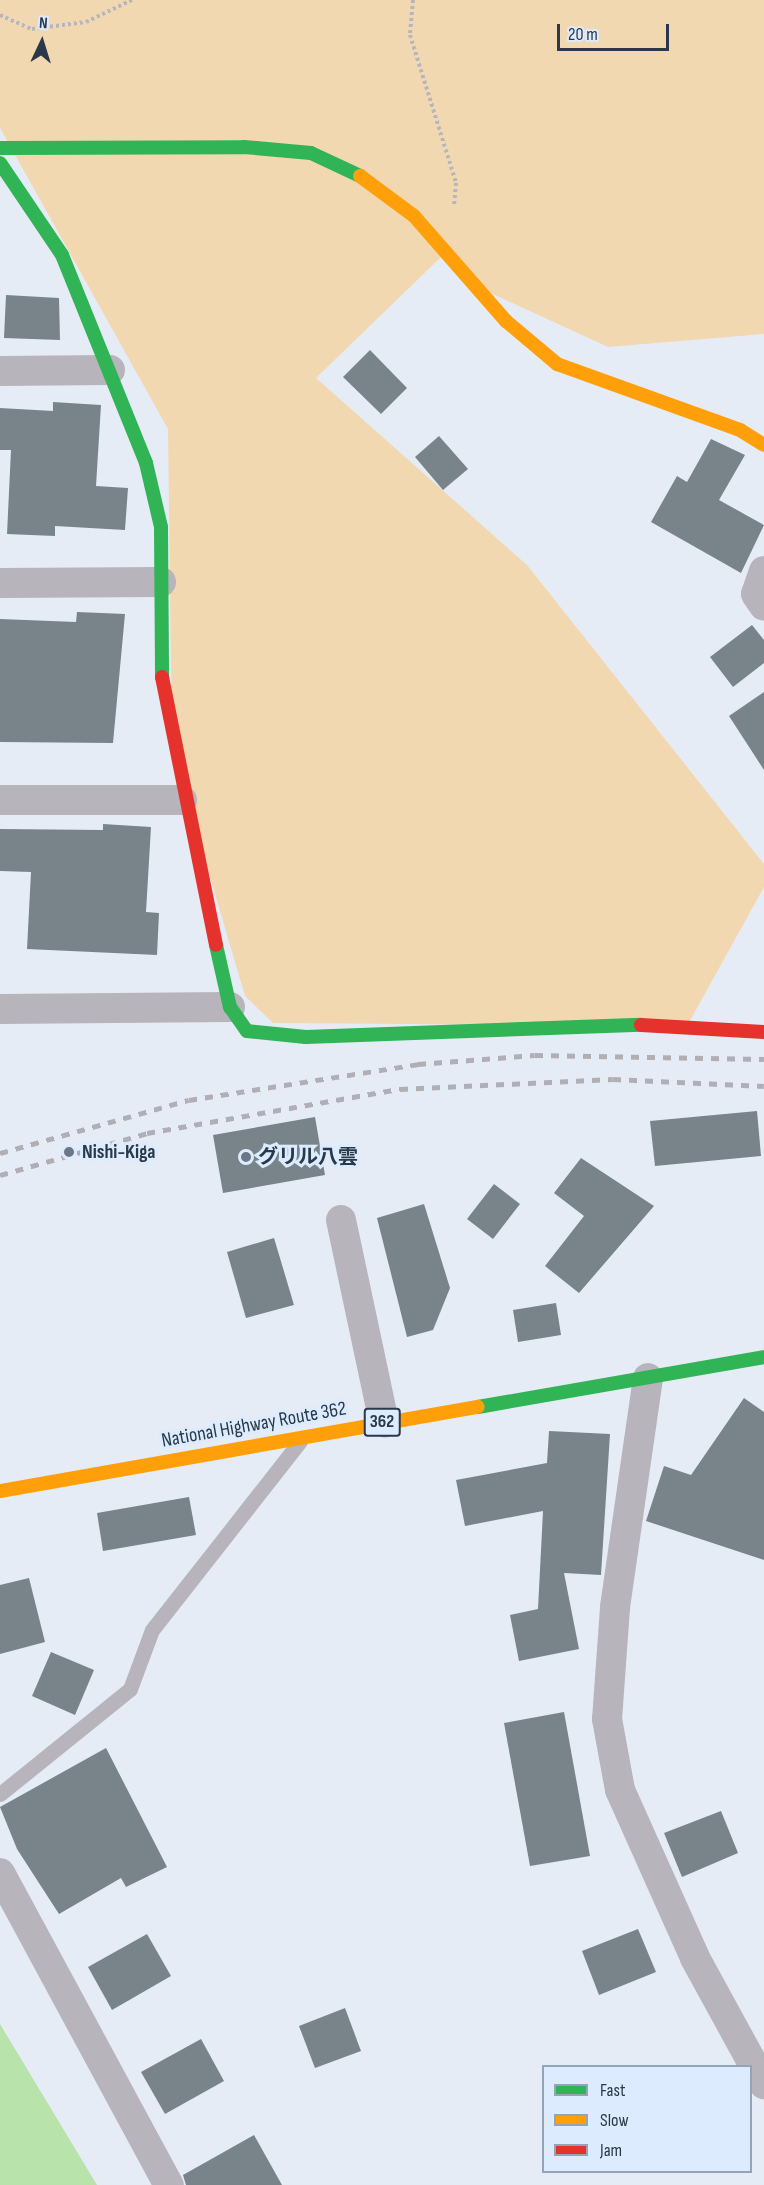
<!DOCTYPE html>
<meta charset="utf-8">
<style>
body{margin:0}
#map{position:relative;width:764px;height:2185px;overflow:hidden;background:#e5ecf6;font-family:"Sofia Sans Condensed","Noto Sans JP",sans-serif}
div>[style]{position:absolute}
.green>*{inset:0;background:#f2d8b1}
.water>*{inset:0;background:#b8e3ab}
.building>*{inset:0;background:#788489}
.path>*{height:4px;margin-top:-2px;transform-origin:0;background:repeating-linear-gradient(90deg,#b6b6be 0 3px,transparent 0 6px)}
.lane>*{height:15px;margin:-7.5px;padding:0 7.5px;transform-origin:7.5px;border-radius:7.5px;background:#b7b4bb}
.street>*{height:30px;margin:-15px;padding:0 15px;transform-origin:15px;border-radius:15px;background:#b7b4bb}
.fast>*{height:14px;margin:-7px;padding:0 7px;transform-origin:7px;border-radius:7px;background:#30b455}
.slow>*{height:14px;margin:-7px;padding:0 7px;transform-origin:7px;border-radius:7px;background:#ff9f0a}
.jam>*{height:14px;margin:-7px;padding:0 7px;transform-origin:7px;border-radius:7px;background:#e5322d}
.rail>*{height:4.5px;margin-top:-2.25px;transform-origin:0;background:repeating-linear-gradient(90deg,#afafb5 0 8px,transparent 0 16px)}
.dots>*{width:16px;height:16px;translate:-50% -50%;box-sizing:border-box;border:3px solid #ddebfe;border-radius:50%}
span{translate:-50% -50%;white-space:nowrap;text-align:center;line-height:1.15;-webkit-text-stroke:6px #ddebfe;paint-order:stroke}
.shield-label span{padding:2px 4px;background:#ddebfe;border:2px solid;border-radius:4px;-webkit-text-stroke-width:0}
.shield-label{font-size:18px;color:#2a384a;font-weight:700}
.poi-label{font-size:20px;color:#2a384a;font-weight:700}
.left{translate:0 -50%;text-align:left}
.street-label{font-size:20px;color:#2a384a}
.legend{position:absolute;left:542px;top:2065px;width:210px;height:108px;box-sizing:border-box;background:#ddebfe;border:2px solid #95a3b6;margin:0;padding:8px 10px;list-style:none;font-size:18px;color:#2a384a}
.legend li{display:flex;align-items:center;gap:12px;height:30px}
.legend b{width:30px;border:2px solid #95a3b6}
.north{position:absolute;left:12px;top:12px;width:60px;height:60px;-webkit-text-stroke:4px #ddebfe;paint-order:stroke;rotate:4deg;font-size:16px;font-weight:700;line-height:24px;text-align:center;color:#2a384a}
.north::after{content:'';display:block;margin:auto;width:21px;height:27px;background:#2a384a;clip-path:polygon(50% 0,100% 100%,50% 72%,0 100%)}
.scale{position:absolute;left:557px;top:24px;width:112px;height:27px;box-sizing:border-box;border:3px solid #2a384a;border-top:0;padding-left:8px;font-size:18px;line-height:21px;white-space:nowrap;color:#2a384a;-webkit-text-stroke:4px #ddebfe;paint-order:stroke}
</style>
<div id="map">
<div class="green">
<div style="clip-path:polygon(0 0,764px 0,764px 334px,608px 347px,473px 285px,442px 256px,316px 378px,527px 565px,764px 864px,764px 887px,687px 1026px,273px 1023px,245px 996px,172px 748px,168px 429px,0 128px)"></div>
</div>
<div class="water">
<div style="clip-path:polygon(0 2024px,6px 2034px,97px 2185px,0 2185px)"></div>
</div>
<div class="building">
<div style="clip-path:polygon(6px 295px,59px 298px,60px 340px,4px 338px)"></div>
<div style="clip-path:polygon(370px 350px,407px 388px,381px 414px,343px 377px)"></div>
<div style="clip-path:polygon(53px 402px,101px 405px,96px 486px,128px 488px,125px 530px,55px 526px,55px 536px,7px 534px,11px 450px,0 450px,0 408px,53px 411px)"></div>
<div style="clip-path:polygon(439px 436px,468px 469px,443px 490px,415px 457px)"></div>
<div style="clip-path:polygon(711px 439px,745px 455px,719px 500px,764px 525px,741px 573px,651px 522px,677px 476px,687px 482px)"></div>
<div style="clip-path:polygon(77px 612px,125px 614px,113px 743px,0 742px,0 619px,76px 622px)"></div>
<div style="clip-path:polygon(752px 625px,764px 640px,764px 663px,733px 687px,710px 657px)"></div>
<div style="clip-path:polygon(764px 692px,764px 770px,729px 716px)"></div>
<div style="clip-path:polygon(103px 824px,151px 827px,146px 912px,159px 913px,157px 955px,27px 949px,31px 872px,0 871px,0 829px,103px 830px)"></div>
<div style="clip-path:polygon(757px 1111px,761px 1156px,655px 1166px,650px 1121px)"></div>
<div style="clip-path:polygon(315px 1117px,325px 1175px,223px 1193px,213px 1135px)"></div>
<div style="clip-path:polygon(581px 1158px,654px 1206px,579px 1293px,545px 1266px,584px 1216px,554px 1193px)"></div>
<div style="clip-path:polygon(494px 1184px,520px 1204px,493px 1239px,467px 1219px)"></div>
<div style="clip-path:polygon(424px 1204px,450px 1288px,433px 1330px,407px 1337px,377px 1218px)"></div>
<div style="clip-path:polygon(274px 1238px,294px 1305px,246px 1318px,227px 1252px)"></div>
<div style="clip-path:polygon(556px 1303px,561px 1335px,518px 1342px,513px 1310px)"></div>
<div style="clip-path:polygon(744px 1398px,764px 1412px,764px 1560px,646px 1521px,664px 1466px,691px 1475px)"></div>
<div style="clip-path:polygon(549px 1431px,610px 1434px,601px 1575px,564px 1573px,579px 1649px,519px 1661px,510px 1615px,538px 1609px,543px 1511px,465px 1526px,456px 1480px,547px 1463px)"></div>
<div style="clip-path:polygon(189px 1497px,196px 1535px,103px 1551px,97px 1513px)"></div>
<div style="clip-path:polygon(29px 1578px,45px 1642px,0 1654px,0 1585px)"></div>
<div style="clip-path:polygon(51px 1652px,94px 1670px,75px 1715px,32px 1696px)"></div>
<div style="clip-path:polygon(564px 1712px,590px 1856px,530px 1866px,504px 1723px)"></div>
<div style="clip-path:polygon(106px 1748px,167px 1867px,126px 1887px,121px 1878px,59px 1914px,17px 1849px,0 1807px)"></div>
<div style="clip-path:polygon(721px 1811px,738px 1853px,682px 1877px,664px 1833px)"></div>
<div style="clip-path:polygon(638px 1929px,656px 1972px,599px 1995px,582px 1951px)"></div>
<div style="clip-path:polygon(147px 1934px,171px 1976px,112px 2010px,88px 1967px)"></div>
<div style="clip-path:polygon(345px 2008px,361px 2051px,315px 2068px,299px 2026px)"></div>
<div style="clip-path:polygon(201px 2039px,224px 2081px,165px 2114px,141px 2072px)"></div>
<div style="clip-path:polygon(254px 2135px,282px 2185px,186px 2185px,183px 2175px)"></div>
</div>
<div class="path">
<div style="left:413px;top:0;width:35px;rotate:95deg"></div>
<div style="left:410px;top:35px;width:155px;rotate:72.7deg"></div>
<div style="left:456px;top:183px;width:22px;rotate:95deg"></div>
<div style="left:0;top:15px;width:35px;rotate:24deg"></div>
<div style="left:32px;top:29px;width:54px;rotate:-7.4deg"></div>
<div style="left:86px;top:22px;width:51px;rotate:-25.6deg"></div>
</div>
<div class="lane">
<div style="left:0;top:1794px;width:167px;rotate:-38.9deg"></div>
<div style="left:130px;top:1689px;width:63px;rotate:-69.6deg"></div>
<div style="left:152px;top:1630px;width:240px;rotate:-51.9deg"></div>
</div>
<div class="street">
<div style="left:0;top:371px;width:110px;rotate:-0.5deg"></div>
<div style="left:764px;top:571px;width:24px;rotate:109deg"></div>
<div style="left:756px;top:594px;width:14px;rotate:56deg"></div>
<div style="left:0;top:583px;width:161px;rotate:-0.4deg"></div>
<div style="left:0;top:800px;width:182px"></div>
<div style="left:0;top:1009px;width:230px;rotate:-0.5deg"></div>
<div style="left:341px;top:1220px;width:207px;rotate:78deg"></div>
<div style="left:648px;top:1378px;width:232px;rotate:98.2deg"></div>
<div style="left:615px;top:1608px;width:111px;rotate:94.1deg"></div>
<div style="left:607px;top:1719px;width:72px;rotate:79.6deg"></div>
<div style="left:620px;top:1790px;width:184px;rotate:65.9deg"></div>
<div style="left:695px;top:1958px;width:144px;rotate:61.3deg"></div>
<div style="left:0;top:1873px;width:355px;rotate:61.6deg"></div>
</div>
<div class="fast">
<div style="left:0;top:148px;width:244px;rotate:-0.2deg"></div>
<div style="left:244px;top:147px;width:67px;rotate:5.1deg"></div>
<div style="left:311px;top:153px;width:54px;rotate:25.1deg"></div>
<div style="left:0;top:163px;width:111px;rotate:56deg"></div>
<div style="left:62px;top:255px;width:224px;rotate:68deg"></div>
<div style="left:146px;top:463px;width:66px;rotate:76.8deg"></div>
<div style="left:161px;top:527px;width:150px;rotate:89.6deg"></div>
<div style="left:216px;top:945px;width:64px;rotate:77.3deg"></div>
<div style="left:230px;top:1007px;width:29px;rotate:55deg"></div>
<div style="left:247px;top:1031px;width:59px;rotate:5.8deg"></div>
<div style="left:306px;top:1037px;width:335px;rotate:-2.1deg"></div>
<div style="left:478px;top:1407px;width:290px;rotate:-9.9deg"></div>
</div>
<div class="slow">
<div style="left:360px;top:176px;width:67px;rotate:36.5deg"></div>
<div style="left:414px;top:216px;width:140px;rotate:48.8deg"></div>
<div style="left:506px;top:321px;width:67px;rotate:40.1deg"></div>
<div style="left:557px;top:364px;width:195px;rotate:19.8deg"></div>
<div style="left:740px;top:430px;width:28px;rotate:32deg"></div>
<div style="left:0;top:1491px;width:485px;rotate:-10deg"></div>
</div>
<div class="jam">
<div style="left:162px;top:677px;width:273px;rotate:78.6deg"></div>
<div style="left:641px;top:1025px;width:123px;rotate:3.3deg"></div>
</div>
<div class="rail">
<div style="left:0;top:1153px;width:196px;rotate:-15.7deg"></div>
<div style="left:189px;top:1100px;width:232px;rotate:-8.9deg"></div>
<div style="left:418px;top:1064px;width:117px;rotate:-4.4deg"></div>
<div style="left:535px;top:1055px;width:229px;rotate:1deg"></div>
<div style="left:0;top:1175px;width:153px;rotate:-15.9deg"></div>
<div style="left:147px;top:1133px;width:257px;rotate:-9.9deg"></div>
<div style="left:400px;top:1089px;width:213px;rotate:-2.7deg"></div>
<div style="left:613px;top:1079px;width:151px;rotate:2.7deg"></div>
</div>
<div class="dots">
<div style="left:69px;top:1152px;background:#6b7786"></div>
<div style="left:246px;top:1157px;background:#6b7786"></div>
</div>
<div class="shield-label">
<span style="left:382px;top:1422px">362</span>
</div>
<div class="poi-label">
<span class="left" style="left:82px;top:1152px">Nishi-Kiga</span>
<span class="left" style="left:258px;top:1157px">グリル八雲</span>
</div>
<div class="street-label">
<span style="left:254px;top:1425px;rotate:-10deg">National Highway Route 362</span>
</div>
<ul class="legend">
<li><b style="height:8px;background:#30b455"></b>Fast</li>
<li><b style="height:8px;background:#ff9f0a"></b>Slow</li>
<li><b style="height:8px;background:#e5322d"></b>Jam</li>
</ul>
<div class="north">N</div>
<div class="scale">20 m</div>
</div>
